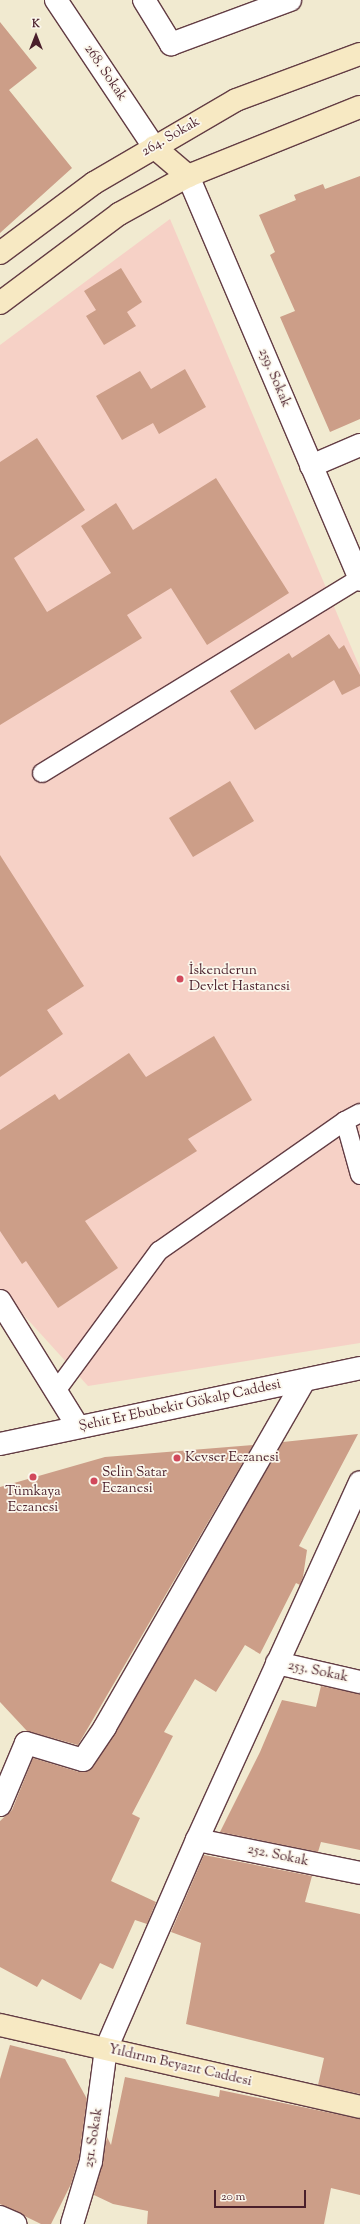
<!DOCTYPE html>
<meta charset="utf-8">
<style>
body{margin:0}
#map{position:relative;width:360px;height:2224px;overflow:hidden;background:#f1ead0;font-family:"Sorts Mill Goudy",serif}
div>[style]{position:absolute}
.built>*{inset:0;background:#f6d1c6}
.building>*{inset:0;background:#cc9e88}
.roads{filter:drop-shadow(1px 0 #633d44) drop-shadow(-1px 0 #633d44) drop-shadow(0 1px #633d44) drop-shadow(0 -1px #633d44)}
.lane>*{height:18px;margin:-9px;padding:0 9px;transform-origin:9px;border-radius:9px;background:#fff}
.street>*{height:22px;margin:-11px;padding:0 11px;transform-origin:11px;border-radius:11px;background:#fff}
.secondary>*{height:22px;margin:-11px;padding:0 11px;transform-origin:11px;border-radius:11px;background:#f7e9c3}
.dots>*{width:11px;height:11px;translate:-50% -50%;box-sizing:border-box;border:2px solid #fbf7ec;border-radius:50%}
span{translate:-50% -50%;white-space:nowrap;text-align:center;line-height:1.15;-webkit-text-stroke:3.5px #fbf7ec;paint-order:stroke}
.street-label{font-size:14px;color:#4a1f2b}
.poi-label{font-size:14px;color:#4a1f2b}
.left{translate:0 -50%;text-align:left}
.north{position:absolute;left:16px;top:16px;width:40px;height:40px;-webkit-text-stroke:3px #fbf7ec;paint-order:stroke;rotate:0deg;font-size:11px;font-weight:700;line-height:16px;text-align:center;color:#4a1f2b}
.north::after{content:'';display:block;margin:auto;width:14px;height:18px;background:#4a1f2b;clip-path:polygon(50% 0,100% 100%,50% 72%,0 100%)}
.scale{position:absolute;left:214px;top:2190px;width:92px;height:18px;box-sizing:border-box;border:2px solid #4a1f2b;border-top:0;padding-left:5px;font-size:12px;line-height:14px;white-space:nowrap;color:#4a1f2b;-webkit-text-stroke:3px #fbf7ec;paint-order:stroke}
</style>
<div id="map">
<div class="built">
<div style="clip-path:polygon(170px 219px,360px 668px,360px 1343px,88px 1386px,0 1289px,0 345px)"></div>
</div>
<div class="building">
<div style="clip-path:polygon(0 22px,37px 68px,9px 90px,72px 168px,0 233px)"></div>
<div style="clip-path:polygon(360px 176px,360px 419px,330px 432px,280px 317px,295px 311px,270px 255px,275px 252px,259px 215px,296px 200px,294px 195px,323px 184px,325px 189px)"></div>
<div style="clip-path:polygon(121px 268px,142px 302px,127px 312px,136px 326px,104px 345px,86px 316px,96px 310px,84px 291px)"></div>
<div style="clip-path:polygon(185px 369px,206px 407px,159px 434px,153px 423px,122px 440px,96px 396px,140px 371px,151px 389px)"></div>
<div style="clip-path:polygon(37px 438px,85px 510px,14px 558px,47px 612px,111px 573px,81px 526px,116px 503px,133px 530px,216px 478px,289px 593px,207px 645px,171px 588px,127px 615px,142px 638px,0 725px,0 462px)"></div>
<div style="clip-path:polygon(329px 634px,339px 649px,344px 645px,360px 675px,360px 686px,342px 695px,334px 680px,255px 730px,230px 691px,289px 653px,292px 658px)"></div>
<div style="clip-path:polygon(230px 781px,254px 821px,193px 857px,169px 818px)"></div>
<div style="clip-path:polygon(0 855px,84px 986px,47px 1010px,63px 1034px,0 1077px)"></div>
<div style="clip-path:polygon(214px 1036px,252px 1100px,188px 1139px,197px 1151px,85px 1221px,118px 1268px,58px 1308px,26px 1261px,22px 1264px,0 1231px,0 1130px,55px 1094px,59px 1100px,129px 1053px,146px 1077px)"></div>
<div style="clip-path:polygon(358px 1434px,299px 1546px,307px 1550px,303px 1577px,300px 1585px,296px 1583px,260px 1654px,245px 1645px,216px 1692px,195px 1679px,164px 1732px,173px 1736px,132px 1814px,140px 1818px,111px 1881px,156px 1902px,147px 1924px,135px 1920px,113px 1969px,100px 1963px,81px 2000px,42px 1979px,37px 1987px,0 1967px,0 1821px,12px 1810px,33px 1758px,79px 1772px,93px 1767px,283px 1442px)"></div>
<div style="clip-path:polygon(253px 1445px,78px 1745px,27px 1731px,0 1702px,0 1487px,105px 1457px)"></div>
<div style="clip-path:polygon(321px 1686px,360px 1694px,360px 1850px,321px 1842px,318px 1852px,220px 1832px,260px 1752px,282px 1700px,316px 1707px)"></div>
<div style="clip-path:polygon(204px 1855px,312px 1876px,305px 1902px,360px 1914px,360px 2094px,318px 2085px,324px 2058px,186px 2024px,201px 1943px,171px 1932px)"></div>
<div style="clip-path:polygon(10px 2045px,65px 2059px,87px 2099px,79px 2158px,71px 2184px,51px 2224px,41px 2224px,0 2204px,0 2079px)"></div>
<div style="clip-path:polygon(125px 2077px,219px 2097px,220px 2090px,360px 2119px,360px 2195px,331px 2188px,324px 2224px,147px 2224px,148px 2211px,113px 2204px,94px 2195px,107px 2137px,111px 2145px)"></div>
</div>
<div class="roads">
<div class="lane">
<div style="left:42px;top:773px;width:372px;rotate:-31.5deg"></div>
<div style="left:345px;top:1121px;width:17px;rotate:-28deg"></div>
<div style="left:56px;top:1391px;width:174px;rotate:-53.7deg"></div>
<div style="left:159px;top:1251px;width:227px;rotate:-35deg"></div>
<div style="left:345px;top:1121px;width:56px;rotate:74.5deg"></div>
</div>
<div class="street">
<div style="left:56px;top:0;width:177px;rotate:56.3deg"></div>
<div style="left:144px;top:0;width:52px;rotate:58.5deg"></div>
<div style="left:171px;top:44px;width:127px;rotate:-20.3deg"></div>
<div style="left:188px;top:176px;width:439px;rotate:66.9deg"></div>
<div style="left:311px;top:466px;width:53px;rotate:-23.2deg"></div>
<div style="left:0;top:1301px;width:148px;rotate:58.2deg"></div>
<div style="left:0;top:1444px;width:368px;rotate:-11.9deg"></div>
<div style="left:277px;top:1663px;width:85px;rotate:12.9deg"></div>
<div style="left:0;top:1805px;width:67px;rotate:-67.2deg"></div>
<div style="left:26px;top:1743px;width:59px;rotate:16.6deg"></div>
<div style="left:83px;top:1760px;width:40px;rotate:-56deg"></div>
<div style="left:105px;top:1727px;width:399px;rotate:-60.1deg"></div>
<div style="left:197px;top:1840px;width:166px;rotate:11.4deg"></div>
<div style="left:0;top:2217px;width:17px;rotate:24deg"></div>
<div style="left:72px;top:2224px;width:66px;rotate:-73.2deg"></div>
<div style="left:91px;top:2161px;width:113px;rotate:-82.4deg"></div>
<div style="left:106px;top:2049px;width:228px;rotate:-66.5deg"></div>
<div style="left:197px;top:1840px;width:393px;rotate:-65.5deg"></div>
</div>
<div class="secondary">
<div style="left:154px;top:147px;width:45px;rotate:40.5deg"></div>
<div style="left:0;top:253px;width:117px;rotate:-36.7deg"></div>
<div style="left:94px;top:183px;width:164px;rotate:-30.3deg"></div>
<div style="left:236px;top:100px;width:132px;rotate:-20.4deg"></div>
<div style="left:0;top:303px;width:149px;rotate:-36.8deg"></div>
<div style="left:119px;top:214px;width:79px;rotate:-28.8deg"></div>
<div style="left:188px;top:176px;width:185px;rotate:-21.9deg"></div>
<div style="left:0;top:2025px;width:369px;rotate:12.8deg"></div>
</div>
</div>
<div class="dots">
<div style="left:180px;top:979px;background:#d1495b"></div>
<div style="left:177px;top:1458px;background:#d1495b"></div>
<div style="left:33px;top:1477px;background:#d1495b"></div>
<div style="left:94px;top:1481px;background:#d1495b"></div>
</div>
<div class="street-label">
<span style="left:105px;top:73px;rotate:56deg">268. Sokak</span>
<span style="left:171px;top:137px;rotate:-30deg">264. Sokak</span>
<span style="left:274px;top:378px;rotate:67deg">259. Sokak</span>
<span style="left:180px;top:1406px;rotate:-12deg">Şehit Er Ebubekir Gökalp Caddesi</span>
<span style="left:318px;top:1672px;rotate:12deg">253. Sokak</span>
<span style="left:278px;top:1856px;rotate:12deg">252. Sokak</span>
<span style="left:180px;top:2066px;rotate:13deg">Yıldırım Beyazıt Caddesi</span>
<span style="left:94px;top:2138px;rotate:-81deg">251. Sokak</span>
</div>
<div class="poi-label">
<span class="left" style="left:189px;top:979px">İskenderun<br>Devlet Hastanesi</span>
<span class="left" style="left:185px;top:1458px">Kevser Eczanesi</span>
<span class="left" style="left:102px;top:1481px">Selin Satar<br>Eczanesi</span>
<span style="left:33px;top:1500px">Tümkaya<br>Eczanesi</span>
</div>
<div class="north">K</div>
<div class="scale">20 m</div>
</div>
